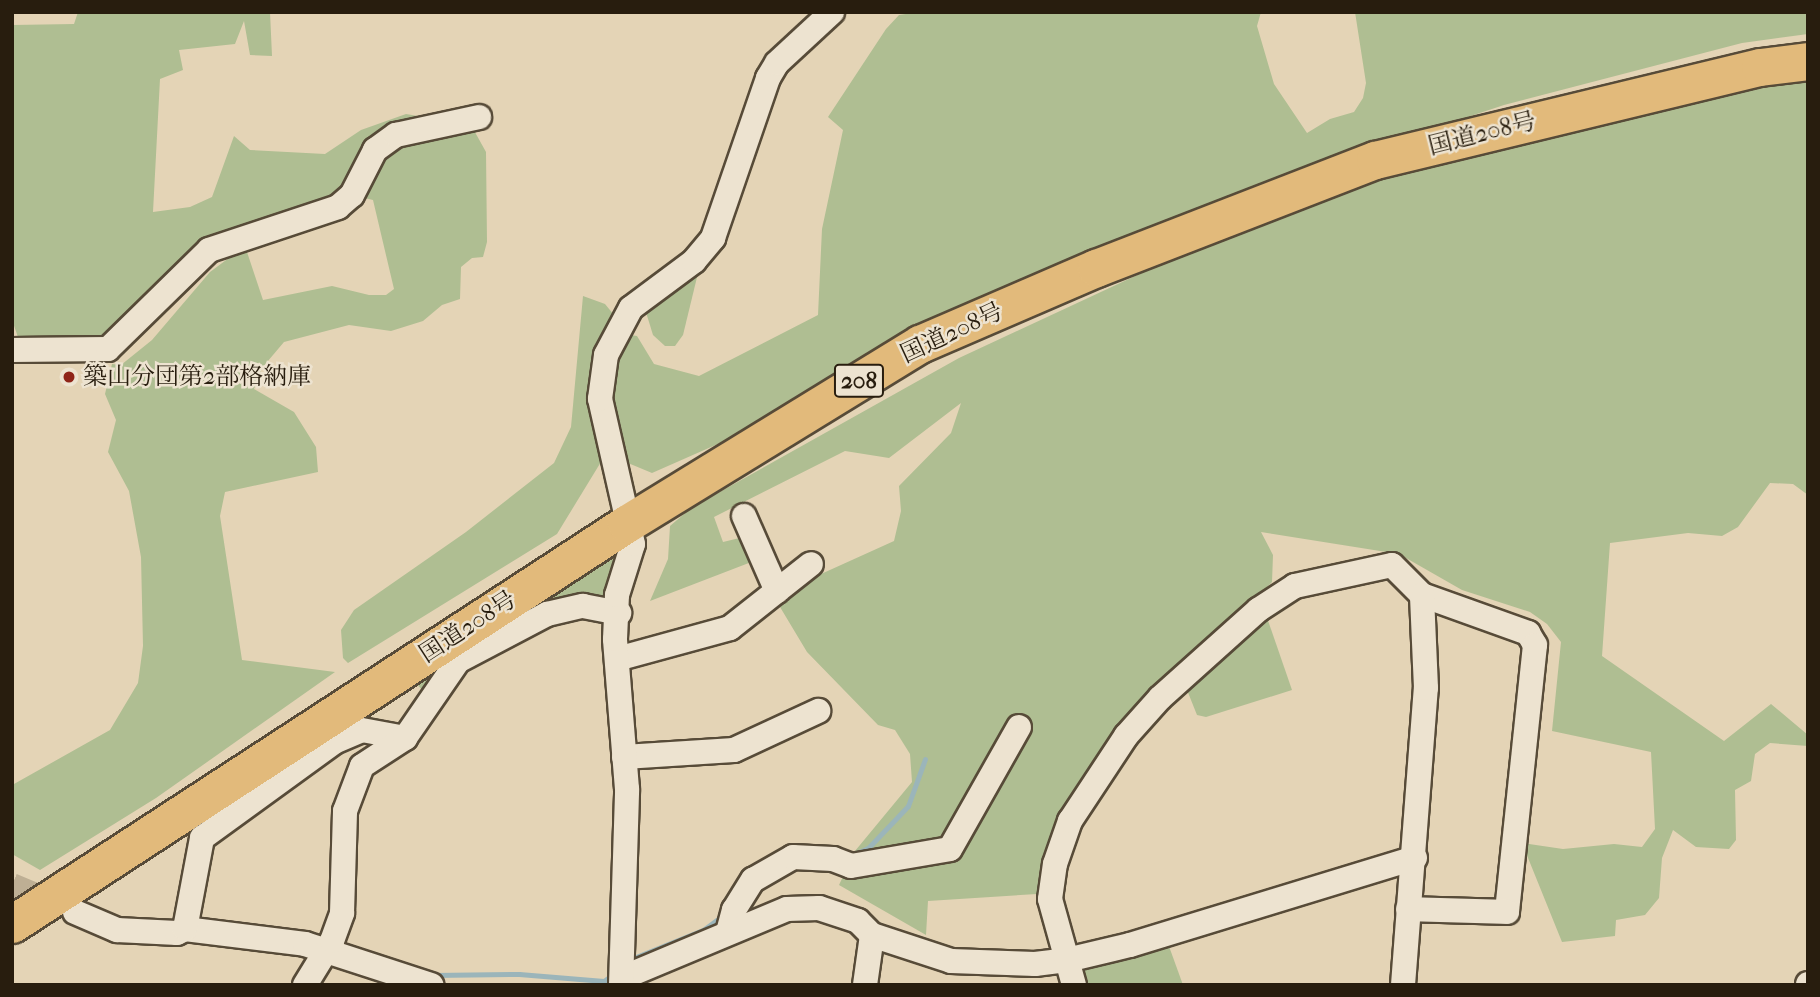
<!DOCTYPE html>
<meta charset="utf-8">
<style>
body{margin:0}
#map{position:relative;width:1820px;height:997px;overflow:hidden;background:#e4d4b6;font-family:"IM FELL French Canon","Noto Serif JP",serif}
div>[style]{position:absolute}
.green>*{inset:0;background:#afbe92}
.stream>*{height:5px;margin:-2.5px;padding:0 2.5px;transform-origin:2.5px;border-radius:2.5px;background:#9bb5ba}
.minor-tunnel>*{height:24px;margin-top:-12px;transform-origin:0;background:repeating-linear-gradient(90deg,#beaf94 0 24px,transparent 0 36px)}
.roads{filter:drop-shadow(2px 0 #574b38) drop-shadow(-2px 0 #574b38) drop-shadow(0 2px #574b38) drop-shadow(0 -2px #574b38)}
.minor>*{height:24px;margin:-12px;padding:0 12px;transform-origin:12px;border-radius:12px;background:#ede3d0}
.highway>*{height:37px;margin:-18.5px;padding:0 18.5px;transform-origin:18.5px;border-radius:18.5px;background:#e2ba7b}
.dots>*{width:19px;height:19px;translate:-50% -50%;box-sizing:border-box;border:4px solid #ede3d0;border-radius:50%}
span{translate:-50% -50%;white-space:nowrap;text-align:center;line-height:1.15;-webkit-text-stroke:5px #ede3d0;paint-order:stroke}
.shield-label span{padding:2px 5px;background:#ede3d0;border:2px solid;border-radius:5px;-webkit-text-stroke-width:0}
.shield-label{font-size:23px;color:#281d0e;font-weight:700}
.street-label{font-size:24px;color:#281d0e}
.poi-label{font-size:24px;color:#281d0e}
.left{translate:0 -50%;text-align:left}
.frame{position:absolute;inset:0;border:14px solid #281d0e;pointer-events:none}
</style>
<div id="map">
<div class="green">
<div style="clip-path:polygon(78px 12px,270px 12px,272px 56px,250px 55px,244px 21px,235px 44px,179px 50px,183px 70px,160px 79px,153px 212px,190px 207px,212px 197px,234px 136px,250px 150px,325px 154px,361px 130px,406px 114px,471px 125px,486px 152px,487px 242px,483px 257px,472px 258px,461px 267px,460px 299px,442px 305px,423px 321px,391px 331px,349px 325px,284px 342px,262px 368px,254px 389px,294px 412px,316px 447px,318px 472px,225px 492px,220px 516px,242px 660px,335px 672px,156px 798px,40px 870px,12px 854px,14px 784px,110px 730px,138px 683px,143px 646px,141px 557px,129px 491px,108px 452px,116px 420px,105px 394px,112px 364px,121px 365px,152px 340px,210px 272px,245px 246px,263px 300px,332px 286px,369px 295px,386px 295px,394px 289px,373px 200px,352px 195px,230px 244px,108px 349px,19px 340px,12px 320px,12px 25px,74px 24px)"></div>
<div style="clip-path:polygon(919px 12px,1261px 12px,1257px 26px,1274px 84px,1307px 133px,1330px 119px,1354px 112px,1363px 98px,1366px 83px,1355px 12px,1808px 12px,1808px 34px,1742px 43px,1504px 105px,1247px 190px,736px 436px,652px 473px,628px 463px,622px 457px,608px 408px,617px 345px,624px 334px,637px 336px,654px 364px,699px 376px,818px 315px,822px 229px,843px 130px,828px 117px,886px 29px,899px 15px)"></div>
<div style="clip-path:polygon(1808px 76px,1808px 495px,1793px 484px,1770px 483px,1738px 527px,1722px 536px,1688px 533px,1610px 543px,1602px 656px,1724px 741px,1771px 704px,1808px 735px,1808px 746px,1770px 743px,1755px 754px,1751px 781px,1735px 790px,1736px 840px,1729px 849px,1696px 847px,1673px 830px,1662px 858px,1659px 898px,1645px 915px,1616px 920px,1615px 936px,1562px 942px,1522px 843px,1563px 849px,1614px 844px,1642px 847px,1655px 829px,1651px 752px,1552px 731px,1561px 642px,1547px 624px,1530px 612px,1462px 590px,1399px 554px,1261px 532px,1273px 555px,1272px 582px,1099px 758px,1054px 827px,1037px 894px,928px 901px,926px 935px,839px 885px,855px 851px,912px 782px,910px 754px,895px 730px,878px 725px,807px 652px,780px 607px,810px 579px,894px 541px,901px 511px,899px 486px,951px 433px,961px 403px,889px 458px,845px 451px,714px 517px,723px 542px,752px 535px,754px 561px,650px 601px,668px 559px,670px 526px,691px 508px,959px 358px,1277px 210px,1398px 169px,1651px 104px)"></div>
<div style="clip-path:polygon(699px 269px,683px 335px,675px 346px,665px 346px,653px 335px,645px 309px)"></div>
<div style="clip-path:polygon(583px 296px,605px 304px,614px 315px,604px 457px,557px 534px,348px 663px,343px 658px,341px 630px,354px 610px,466px 532px,554px 463px,571px 427px)"></div>
<div style="clip-path:polygon(609px 553px,619px 556px,605px 612px,569px 610px,423px 691px,414px 681px)"></div>
<div style="clip-path:polygon(1264px 609px,1292px 690px,1206px 717px,1197px 715px,1185px 685px)"></div>
<div style="clip-path:polygon(1166px 938px,1183px 985px,1078px 985px,1074px 964px)"></div>
</div>
<div class="stream">
<div style="left:855px;top:854px;width:14px;rotate:-25deg"></div>
<div style="left:868px;top:848px;width:58px;rotate:-46.4deg"></div>
<div style="left:908px;top:806px;width:50px;rotate:-70.1deg"></div>
<div style="left:631px;top:959px;width:78px;rotate:-21.9deg"></div>
<div style="left:703px;top:930px;width:24px;rotate:-36deg"></div>
<div style="left:433px;top:975px;width:86px;rotate:-0.7deg"></div>
<div style="left:519px;top:974px;width:85px;rotate:4.7deg"></div>
<div style="left:604px;top:981px;width:11px;rotate:-38deg"></div>
</div>
<div class="minor-tunnel">
<div style="left:12px;top:885px;width:49px;rotate:22.9deg"></div>
</div>
<div class="roads">
<div class="minor">
<div style="left:12px;top:350px;width:96px;rotate:-0.6deg"></div>
<div style="left:108px;top:349px;width:141px;rotate:-44.4deg"></div>
<div style="left:209px;top:250px;width:136px;rotate:-18.4deg"></div>
<div style="left:338px;top:207px;width:18px;rotate:-41deg"></div>
<div style="left:352px;top:195px;width:51px;rotate:-62.9deg"></div>
<div style="left:375px;top:150px;width:26px;rotate:-36deg"></div>
<div style="left:396px;top:135px;width:85px;rotate:-12.2deg"></div>
<div style="left:744px;top:516px;width:82px;rotate:66.3deg"></div>
<div style="left:617px;top:659px;width:117px;rotate:-15.3deg"></div>
<div style="left:730px;top:628px;width:103px;rotate:-38.3deg"></div>
<div style="left:624px;top:757px;width:110px;rotate:-3.6deg"></div>
<div style="left:734px;top:750px;width:93px;rotate:-24.9deg"></div>
<div style="left:75px;top:912px;width:46px;rotate:23.2deg"></div>
<div style="left:117px;top:930px;width:60px;rotate:2.9deg"></div>
<div style="left:177px;top:933px;width:9px;rotate:-27deg"></div>
<div style="left:185px;top:929px;width:121px;rotate:7.1deg"></div>
<div style="left:305px;top:944px;width:133px;rotate:18deg"></div>
<div style="left:185px;top:929px;width:93px;rotate:-79.4deg"></div>
<div style="left:202px;top:838px;width:163px;rotate:-36deg"></div>
<div style="left:334px;top:742px;width:30px;rotate:-23deg"></div>
<div style="left:362px;top:730px;width:44px;rotate:10.5deg"></div>
<div style="left:728px;top:932px;width:23px;rotate:-75deg"></div>
<div style="left:734px;top:910px;width:36px;rotate:-58deg"></div>
<div style="left:753px;top:880px;width:46px;rotate:-29.9deg"></div>
<div style="left:793px;top:857px;width:40px;rotate:2.9deg"></div>
<div style="left:833px;top:859px;width:19px;rotate:21deg"></div>
<div style="left:851px;top:866px;width:100px;rotate:-9.7deg"></div>
<div style="left:950px;top:849px;width:140px;rotate:-60.5deg"></div>
<div style="left:622px;top:978px;width:179px;rotate:-22.7deg"></div>
<div style="left:787px;top:909px;width:32px;rotate:-2deg"></div>
<div style="left:819px;top:908px;width:41px;rotate:18.4deg"></div>
<div style="left:858px;top:921px;width:20px;rotate:45deg"></div>
<div style="left:872px;top:935px;width:83px;rotate:18.2deg"></div>
<div style="left:951px;top:961px;width:84px;rotate:2deg"></div>
<div style="left:1035px;top:964px;width:32px;rotate:-7deg"></div>
<div style="left:1067px;top:960px;width:65px;rotate:-13.4deg"></div>
<div style="left:1130px;top:945px;width:298px;rotate:-17deg"></div>
<div style="left:305px;top:985px;width:52px;rotate:-58.5deg"></div>
<div style="left:332px;top:941px;width:30px;rotate:-70deg"></div>
<div style="left:342px;top:913px;width:102px;rotate:-88.3deg"></div>
<div style="left:345px;top:811px;width:48px;rotate:-69.3deg"></div>
<div style="left:362px;top:766px;width:51px;rotate:-33.1deg"></div>
<div style="left:405px;top:738px;width:93px;rotate:-55.5deg"></div>
<div style="left:458px;top:661px;width:101px;rotate:-27.8deg"></div>
<div style="left:547px;top:614px;width:37px;rotate:-13deg"></div>
<div style="left:583px;top:606px;width:37px;rotate:11deg"></div>
<div style="left:621px;top:985px;width:196px;rotate:-88.2deg"></div>
<div style="left:627px;top:789px;width:150px;rotate:-94.6deg"></div>
<div style="left:615px;top:639px;width:44px;rotate:-87.4deg"></div>
<div style="left:617px;top:595px;width:53px;rotate:-72.6deg"></div>
<div style="left:633px;top:544px;width:149px;rotate:-102.8deg"></div>
<div style="left:600px;top:399px;width:44px;rotate:-82.2deg"></div>
<div style="left:606px;top:355px;width:53px;rotate:-62deg"></div>
<div style="left:631px;top:308px;width:79px;rotate:-36.7deg"></div>
<div style="left:694px;top:261px;width:30px;rotate:-50deg"></div>
<div style="left:713px;top:238px;width:169px;rotate:-71deg"></div>
<div style="left:768px;top:78px;width:17px;rotate:-59deg"></div>
<div style="left:777px;top:63px;width:75px;rotate:-42.8deg"></div>
<div style="left:865px;top:985px;width:50px;rotate:-82deg"></div>
<div style="left:1074px;top:985px;width:89px;rotate:-105.6deg"></div>
<div style="left:1050px;top:899px;width:35px;rotate:-82deg"></div>
<div style="left:1055px;top:864px;width:46px;rotate:-70.8deg"></div>
<div style="left:1070px;top:821px;width:102px;rotate:-56.6deg"></div>
<div style="left:1126px;top:736px;width:51px;rotate:-48.2deg"></div>
<div style="left:1160px;top:698px;width:132px;rotate:-41.9deg"></div>
<div style="left:1258px;top:610px;width:44px;rotate:-33deg"></div>
<div style="left:1295px;top:586px;width:99px;rotate:-12.2deg"></div>
<div style="left:1392px;top:565px;width:42px;rotate:45deg"></div>
<div style="left:1422px;top:595px;width:113px;rotate:19.7deg"></div>
<div style="left:1528px;top:633px;width:14px;rotate:60deg"></div>
<div style="left:1535px;top:645px;width:268px;rotate:96deg"></div>
<div style="left:1507px;top:912px;width:99px;rotate:-178.3deg"></div>
<div style="left:1403px;top:985px;width:298px;rotate:-85.6deg"></div>
<div style="left:1426px;top:688px;width:93px;rotate:-92.5deg"></div>
<div style="left:1808px;top:985px;width:1px;rotate:-90deg"></div>
</div>
<div class="highway">
<div style="left:12px;top:924px;width:733px;rotate:-33.08deg"></div>
<div style="left:626px;top:524px;width:345px;rotate:-31.5deg"></div>
<div style="left:920px;top:344px;width:192px;rotate:-23.4deg"></div>
<div style="left:1096px;top:268px;width:299px;rotate:-21.2deg"></div>
<div style="left:1375px;top:160px;width:396px;rotate:-13.6deg"></div>
<div style="left:1760px;top:67px;width:48px;rotate:-7.1deg"></div>
</div>
</div>
<div class="dots">
<div style="left:69px;top:377px;background:#8f2418"></div>
</div>
<div class="shield-label">
<span style="left:859px;top:381px">208</span>
</div>
<div class="street-label">
<span style="left:1482px;top:134px;rotate:-14deg">国道208号</span>
<span style="left:952px;top:333px;rotate:-25deg">国道208号</span>
<span style="left:468px;top:627px;rotate:-33deg">国道208号</span>
</div>
<div class="poi-label">
<span class="left" style="left:83px;top:377px">築山分団第2部格納庫</span>
</div>
<div class="frame"></div>
</div>
